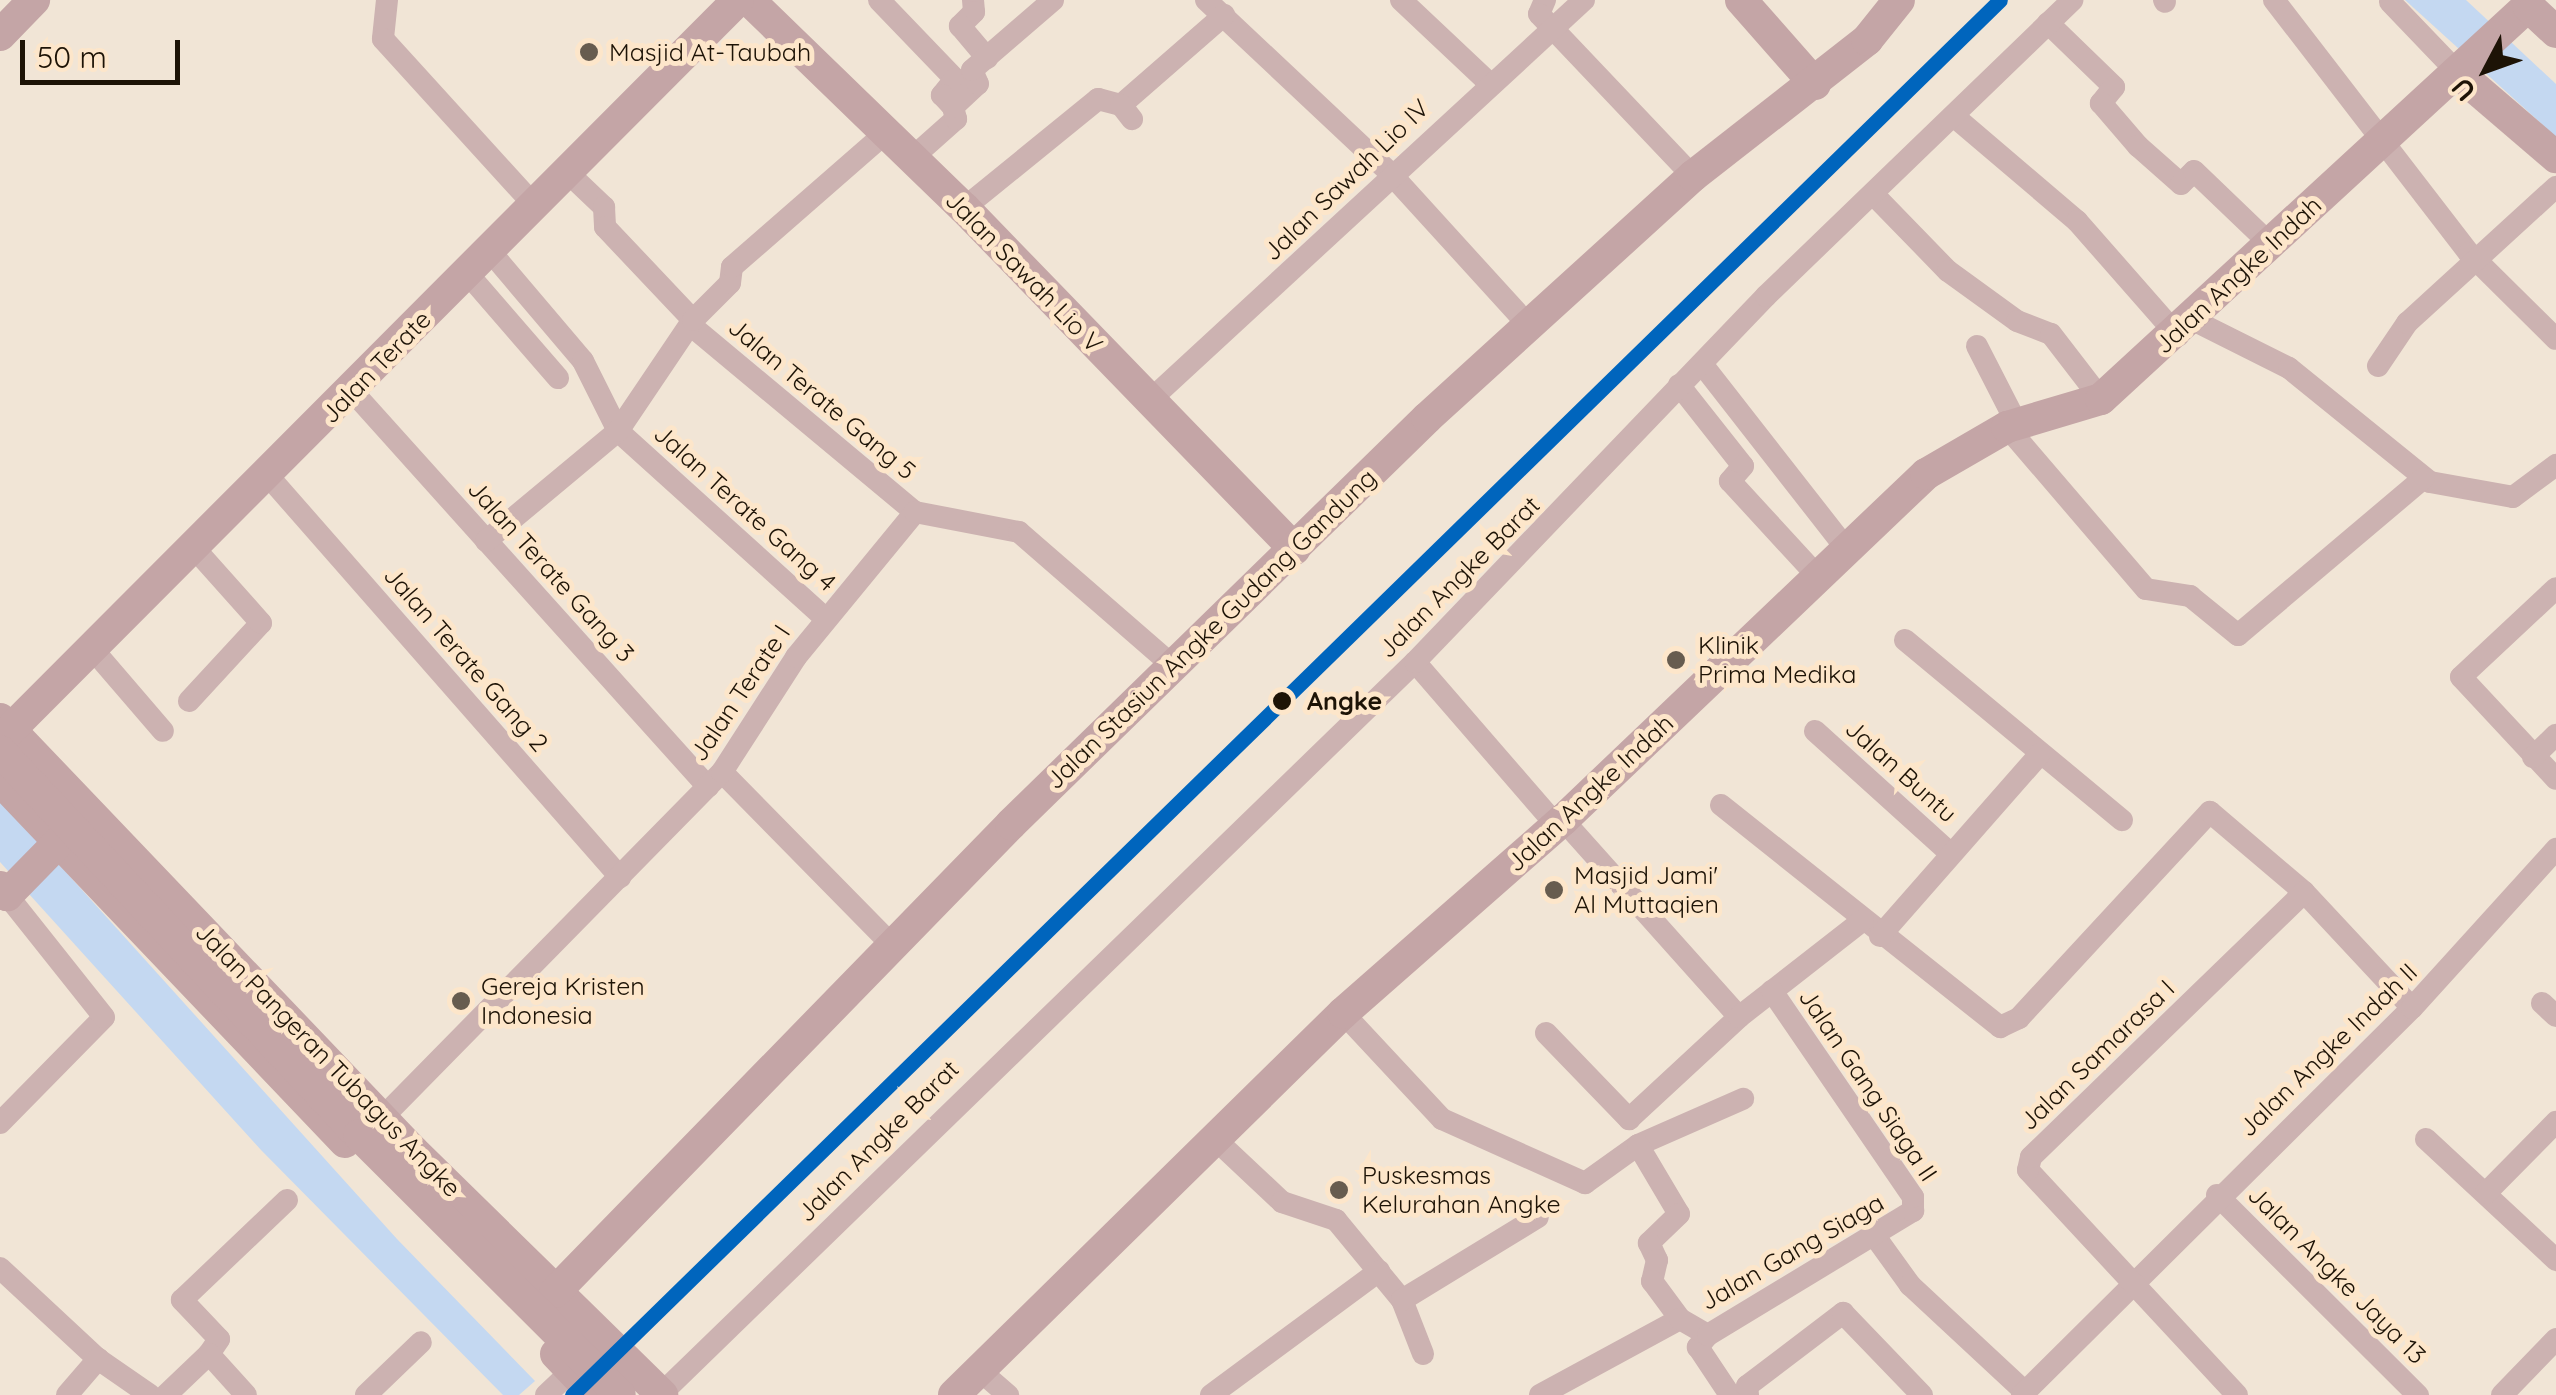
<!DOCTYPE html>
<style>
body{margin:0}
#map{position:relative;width:2556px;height:1395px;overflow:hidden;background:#f1e5d6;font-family:Quicksand,sans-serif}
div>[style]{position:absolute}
.water>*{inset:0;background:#c4d8f1}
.street>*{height:22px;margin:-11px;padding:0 11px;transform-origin:11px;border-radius:11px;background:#ccb2b1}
.secondary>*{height:32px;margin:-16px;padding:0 16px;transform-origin:16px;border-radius:16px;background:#c4a5a6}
.secondary-bridge>*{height:32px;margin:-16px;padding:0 16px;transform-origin:16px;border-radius:16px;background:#c4a5a6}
.rail-1>*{height:15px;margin:-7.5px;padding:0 7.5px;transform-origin:7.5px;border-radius:7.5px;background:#0065bd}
.dots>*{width:28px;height:28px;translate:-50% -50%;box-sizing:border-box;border:5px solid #fde6ca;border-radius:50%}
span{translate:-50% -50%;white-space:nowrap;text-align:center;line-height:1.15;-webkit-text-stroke:10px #fde6ca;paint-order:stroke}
.poi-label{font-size:25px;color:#1d1306}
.left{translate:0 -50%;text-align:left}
.street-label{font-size:25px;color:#1d1306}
.stop-label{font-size:25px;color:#1d1306;font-weight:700}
.north{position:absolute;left:2436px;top:20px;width:100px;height:100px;-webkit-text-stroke:8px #fde6ca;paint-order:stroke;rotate:229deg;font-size:28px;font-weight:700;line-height:40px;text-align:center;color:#1d1306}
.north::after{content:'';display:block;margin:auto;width:35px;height:45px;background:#1d1306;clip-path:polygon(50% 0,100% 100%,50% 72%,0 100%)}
.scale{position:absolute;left:20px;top:40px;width:160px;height:45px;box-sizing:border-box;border:5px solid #1d1306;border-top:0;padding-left:12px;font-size:30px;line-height:35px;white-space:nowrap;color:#1d1306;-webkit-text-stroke:8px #fde6ca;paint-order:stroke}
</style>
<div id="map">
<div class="water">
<div style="clip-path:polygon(2405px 0,2466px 0,2556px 84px,2556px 137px)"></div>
<div style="clip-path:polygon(0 799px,397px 1239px,535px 1381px,519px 1395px,503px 1395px,261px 1150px,0 862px)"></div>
</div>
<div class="street">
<div style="left:387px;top:0;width:39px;rotate:96deg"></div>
<div style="left:383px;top:39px;width:223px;rotate:47.7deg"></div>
<div style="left:879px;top:0;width:110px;rotate:46.1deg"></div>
<div style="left:955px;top:79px;width:21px;rotate:129deg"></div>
<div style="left:942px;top:95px;width:16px;rotate:47deg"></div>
<div style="left:973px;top:0;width:12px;rotate:85deg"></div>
<div style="left:974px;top:12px;width:20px;rotate:135deg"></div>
<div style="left:960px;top:26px;width:42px;rotate:49.8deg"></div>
<div style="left:1206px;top:0;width:253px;rotate:43.2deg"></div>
<div style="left:1390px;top:173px;width:207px;rotate:47.7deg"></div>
<div style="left:1401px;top:0;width:120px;rotate:43.3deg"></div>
<div style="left:1545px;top:0;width:15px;rotate:113deg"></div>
<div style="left:1539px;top:14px;width:224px;rotate:46.5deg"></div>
<div style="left:2164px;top:0;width:2px;rotate:63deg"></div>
<div style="left:2274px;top:0;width:319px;rotate:52.4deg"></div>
<div style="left:2469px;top:253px;width:122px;rotate:44.7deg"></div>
<div style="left:2390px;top:2px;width:100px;rotate:46.2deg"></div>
<div style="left:2048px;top:23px;width:92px;rotate:44.1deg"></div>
<div style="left:2114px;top:87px;width:21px;rotate:129deg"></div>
<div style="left:2101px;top:103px;width:57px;rotate:49.3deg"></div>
<div style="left:2138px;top:146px;width:57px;rotate:41.5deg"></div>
<div style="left:2181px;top:184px;width:18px;rotate:-45deg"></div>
<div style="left:2194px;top:171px;width:105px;rotate:43.8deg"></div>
<div style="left:1121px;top:105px;width:137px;rotate:-41.1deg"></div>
<div style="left:1956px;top:118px;width:159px;rotate:40.4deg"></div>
<div style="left:2077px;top:221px;width:153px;rotate:48.7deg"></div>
<div style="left:912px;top:158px;width:59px;rotate:-41.6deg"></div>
<div style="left:956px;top:119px;width:12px;rotate:-104deg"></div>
<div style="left:953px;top:107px;width:34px;rotate:-43deg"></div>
<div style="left:978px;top:84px;width:15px;rotate:-113deg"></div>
<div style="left:972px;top:70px;width:107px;rotate:-40.8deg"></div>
<div style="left:565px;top:170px;width:54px;rotate:43.5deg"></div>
<div style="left:604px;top:207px;width:20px;rotate:87deg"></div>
<div style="left:605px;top:227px;width:128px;rotate:46.6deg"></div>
<div style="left:1873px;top:194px;width:107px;rotate:45.8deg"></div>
<div style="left:1948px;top:271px;width:85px;rotate:35.9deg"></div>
<div style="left:2017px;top:321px;width:36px;rotate:21deg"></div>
<div style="left:2051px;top:334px;width:82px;rotate:52.4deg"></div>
<div style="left:964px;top:208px;width:173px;rotate:-39.1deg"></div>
<div style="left:1098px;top:99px;width:24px;rotate:15deg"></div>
<div style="left:1121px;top:105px;width:18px;rotate:52deg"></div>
<div style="left:489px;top:250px;width:145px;rotate:49.7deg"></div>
<div style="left:583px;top:361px;width:78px;rotate:63.4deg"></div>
<div style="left:618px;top:431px;width:279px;rotate:42.1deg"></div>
<div style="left:467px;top:273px;width:139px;rotate:49.1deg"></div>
<div style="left:2193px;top:320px;width:107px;rotate:26.6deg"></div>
<div style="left:2289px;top:368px;width:181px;rotate:39deg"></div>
<div style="left:2430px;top:482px;width:84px;rotate:10.2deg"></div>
<div style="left:2513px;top:497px;width:54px;rotate:-36.7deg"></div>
<div style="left:694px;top:328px;width:288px;rotate:39.8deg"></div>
<div style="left:1977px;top:346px;width:88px;rotate:62.9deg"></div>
<div style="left:1702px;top:364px;width:237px;rotate:52deg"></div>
<div style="left:2378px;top:366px;width:52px;rotate:-56deg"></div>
<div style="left:2407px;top:323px;width:202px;rotate:-42.4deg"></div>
<div style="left:1679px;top:385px;width:103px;rotate:51.7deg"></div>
<div style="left:1743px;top:466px;width:20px;rotate:131deg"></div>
<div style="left:1730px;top:481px;width:133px;rotate:47.4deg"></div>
<div style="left:353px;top:392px;width:531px;rotate:48.05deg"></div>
<div style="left:1148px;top:402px;width:593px;rotate:-42.68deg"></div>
<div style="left:2007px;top:427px;width:213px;rotate:49.4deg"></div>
<div style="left:2146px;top:589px;width:45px;rotate:9deg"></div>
<div style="left:2190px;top:596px;width:62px;rotate:39.1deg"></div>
<div style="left:2238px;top:635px;width:243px;rotate:-40.2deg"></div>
<div style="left:270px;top:478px;width:531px;rotate:48.74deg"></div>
<div style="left:486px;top:541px;width:172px;rotate:-39.8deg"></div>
<div style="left:618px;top:431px;width:134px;rotate:-56deg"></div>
<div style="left:693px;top:320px;width:52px;rotate:-45deg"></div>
<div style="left:730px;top:283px;width:16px;rotate:-83deg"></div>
<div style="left:732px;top:267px;width:206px;rotate:-41.1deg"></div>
<div style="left:1905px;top:640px;width:282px;rotate:39.7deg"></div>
<div style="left:95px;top:652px;width:104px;rotate:49.3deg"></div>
<div style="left:1415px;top:662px;width:217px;rotate:49.1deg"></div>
<div style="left:2461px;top:677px;width:139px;rotate:47deg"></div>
<div style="left:2461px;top:677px;width:130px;rotate:-43.1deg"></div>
<div style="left:189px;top:701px;width:106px;rotate:-47.3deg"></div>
<div style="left:261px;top:623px;width:99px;rotate:-131.7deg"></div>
<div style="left:1815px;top:731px;width:181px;rotate:42.1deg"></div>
<div style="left:2533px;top:757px;width:32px;rotate:-44deg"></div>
<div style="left:722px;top:772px;width:245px;rotate:45.5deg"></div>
<div style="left:1721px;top:805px;width:357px;rotate:38.5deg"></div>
<div style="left:2000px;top:1027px;width:21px;rotate:-25deg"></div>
<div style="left:2019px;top:1018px;width:281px;rotate:-47.2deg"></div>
<div style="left:2210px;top:812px;width:123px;rotate:40.4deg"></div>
<div style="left:2304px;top:892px;width:158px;rotate:47deg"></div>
<div style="left:1563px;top:820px;width:264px;rotate:48.2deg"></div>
<div style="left:1880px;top:936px;width:242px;rotate:-48.7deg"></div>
<div style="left:2542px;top:1003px;width:19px;rotate:43deg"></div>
<div style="left:1343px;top:1013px;width:145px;rotate:47deg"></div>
<div style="left:1442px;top:1119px;width:157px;rotate:24.1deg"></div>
<div style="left:1585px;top:1183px;width:65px;rotate:-35.6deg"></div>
<div style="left:1638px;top:1145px;width:115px;rotate:-23.7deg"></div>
<div style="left:1546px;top:1033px;width:120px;rotate:46deg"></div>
<div style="left:1629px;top:1119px;width:150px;rotate:-42.8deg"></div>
<div style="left:1739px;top:1017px;width:157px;rotate:-38deg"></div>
<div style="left:383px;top:1117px;width:484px;rotate:-45.5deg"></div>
<div style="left:722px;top:772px;width:137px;rotate:-57.2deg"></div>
<div style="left:796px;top:657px;width:188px;rotate:-50.6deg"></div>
<div style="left:915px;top:512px;width:106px;rotate:10.9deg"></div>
<div style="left:1019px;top:532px;width:204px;rotate:41deg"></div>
<div style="left:0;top:1123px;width:148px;rotate:-45.5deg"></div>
<div style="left:104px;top:1017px;width:156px;rotate:-128.5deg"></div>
<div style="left:2426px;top:1139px;width:178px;rotate:42.9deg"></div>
<div style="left:1216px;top:1140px;width:91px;rotate:43.2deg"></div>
<div style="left:1282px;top:1202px;width:57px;rotate:18.4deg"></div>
<div style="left:1336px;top:1220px;width:104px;rotate:50.5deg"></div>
<div style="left:1402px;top:1300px;width:58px;rotate:68.7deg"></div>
<div style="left:1638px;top:1145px;width:80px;rotate:59.3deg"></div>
<div style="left:1679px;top:1214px;width:42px;rotate:136deg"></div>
<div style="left:1649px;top:1243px;width:19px;rotate:65deg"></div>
<div style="left:1657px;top:1260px;width:22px;rotate:103deg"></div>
<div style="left:1652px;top:1281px;width:47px;rotate:53.6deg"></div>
<div style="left:2486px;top:1193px;width:100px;rotate:-45.4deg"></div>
<div style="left:2217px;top:1195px;width:284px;rotate:44.9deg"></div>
<div style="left:1874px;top:1235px;width:62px;rotate:54.2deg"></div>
<div style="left:1910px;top:1285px;width:156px;rotate:42.9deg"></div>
<div style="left:0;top:1268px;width:134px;rotate:42.9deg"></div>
<div style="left:98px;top:1359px;width:63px;rotate:34.7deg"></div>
<div style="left:1402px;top:1300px;width:159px;rotate:-31.4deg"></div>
<div style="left:1708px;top:1335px;width:16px;rotate:130deg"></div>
<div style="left:1698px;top:1347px;width:58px;rotate:56.3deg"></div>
<div style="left:209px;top:1354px;width:18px;rotate:-56deg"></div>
<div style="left:219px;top:1339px;width:54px;rotate:-133.5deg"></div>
<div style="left:182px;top:1300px;width:145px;rotate:-43.6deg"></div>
<div style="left:978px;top:1369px;width:40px;rotate:41deg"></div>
<div style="left:661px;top:1394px;width:1051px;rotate:-44.15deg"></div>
<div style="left:1415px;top:662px;width:507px;rotate:-46.2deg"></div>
<div style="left:1766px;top:296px;width:426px;rotate:-44deg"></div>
<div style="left:67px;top:1395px;width:48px;rotate:-49.3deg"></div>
<div style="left:166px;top:1395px;width:59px;rotate:-43.6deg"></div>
<div style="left:209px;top:1354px;width:55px;rotate:47.9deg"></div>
<div style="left:366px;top:1395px;width:76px;rotate:-43.9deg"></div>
<div style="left:546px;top:1395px;width:47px;rotate:-43.3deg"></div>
<div style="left:1211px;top:1395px;width:209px;rotate:-36.4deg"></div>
<div style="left:1540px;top:1395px;width:159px;rotate:-28.5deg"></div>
<div style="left:1680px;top:1319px;width:32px;rotate:30deg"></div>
<div style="left:1708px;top:1335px;width:240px;rotate:-31.2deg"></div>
<div style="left:1913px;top:1211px;width:14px;rotate:-90deg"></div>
<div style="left:1913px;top:1197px;width:250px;rotate:-124.4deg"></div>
<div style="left:1748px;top:1395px;width:9px;rotate:-96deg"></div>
<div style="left:1747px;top:1386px;width:121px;rotate:-37.2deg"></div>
<div style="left:1843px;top:1313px;width:114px;rotate:46.1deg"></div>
<div style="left:2022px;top:1395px;width:549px;rotate:-44.78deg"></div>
<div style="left:2412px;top:1008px;width:215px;rotate:-47.8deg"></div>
<div style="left:2237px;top:1395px;width:307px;rotate:-132.9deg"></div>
<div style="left:2028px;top:1170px;width:13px;rotate:-77deg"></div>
<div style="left:2031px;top:1157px;width:380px;rotate:-44.1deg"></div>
<div style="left:2502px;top:1395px;width:78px;rotate:-46deg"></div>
</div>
<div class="secondary">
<div style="left:749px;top:0;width:299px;rotate:44.1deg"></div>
<div style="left:964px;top:208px;width:475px;rotate:45.9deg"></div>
<div style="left:1741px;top:0;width:112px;rotate:48.6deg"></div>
<div style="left:0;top:35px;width:49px;rotate:-45.8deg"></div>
<div style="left:2459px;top:74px;width:128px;rotate:40.6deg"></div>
<div style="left:0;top:719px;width:598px;rotate:46.29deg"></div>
<div style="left:413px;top:1151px;width:349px;rotate:44.4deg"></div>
<div style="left:10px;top:730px;width:1031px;rotate:-45.08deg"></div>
<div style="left:0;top:780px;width:500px;rotate:46.38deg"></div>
<div style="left:0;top:887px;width:11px;rotate:49deg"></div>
<div style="left:7px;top:895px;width:73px;rotate:-45.6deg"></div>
<div style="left:555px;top:1292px;width:653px;rotate:-45.74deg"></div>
<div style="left:1011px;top:824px;width:581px;rotate:-44.3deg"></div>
<div style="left:1427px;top:418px;width:360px;rotate:-42.3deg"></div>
<div style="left:1693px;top:176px;width:221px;rotate:-38deg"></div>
<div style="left:1867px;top:40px;width:51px;rotate:-51.3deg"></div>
<div style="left:556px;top:1354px;width:57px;rotate:46.4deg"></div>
<div style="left:954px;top:1395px;width:545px;rotate:-44.48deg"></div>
<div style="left:1343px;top:1013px;width:293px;rotate:-41.3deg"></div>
<div style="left:1563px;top:820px;width:501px;rotate:-43.63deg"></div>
<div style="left:1926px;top:474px;width:94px;rotate:-30.1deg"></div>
<div style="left:2007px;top:427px;width:98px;rotate:-16.6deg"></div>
<div style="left:2101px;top:399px;width:580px;rotate:-42.63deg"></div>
<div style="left:2528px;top:6px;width:38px;rotate:43deg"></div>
</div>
<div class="secondary-bridge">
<div style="left:0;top:751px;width:526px;rotate:46.93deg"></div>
<div style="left:359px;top:1135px;width:368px;rotate:44.9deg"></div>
</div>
<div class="rail-1">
<div style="left:572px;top:1395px;width:1996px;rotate:-44.33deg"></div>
</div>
<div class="dots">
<div style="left:589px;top:52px;background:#675c4f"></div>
<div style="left:1676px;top:660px;background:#675c4f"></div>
<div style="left:1282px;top:701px;background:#1d1306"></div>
<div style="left:1554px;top:890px;background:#675c4f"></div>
<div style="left:461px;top:1001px;background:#675c4f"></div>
<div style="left:1339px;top:1190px;background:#675c4f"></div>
</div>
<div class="poi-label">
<span class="left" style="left:609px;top:52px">Masjid At-Taubah</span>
<span class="left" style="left:1698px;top:660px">Klinik<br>Prima Medika</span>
<span class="left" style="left:1574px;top:890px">Masjid Jami'<br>Al Muttaqien</span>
<span class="left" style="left:481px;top:1001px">Gereja Kristen<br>Indonesia</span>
<span class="left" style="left:1362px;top:1190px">Puskesmas<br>Kelurahan Angke</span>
</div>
<div class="street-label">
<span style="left:1346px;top:180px;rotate:-44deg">Jalan Sawah Lio IV</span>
<span style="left:1024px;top:272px;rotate:46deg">Jalan Sawah Lio V</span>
<span style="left:2238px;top:275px;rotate:-43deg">Jalan Angke Indah</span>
<span style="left:376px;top:367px;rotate:-46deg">Jalan Terate</span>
<span style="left:822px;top:399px;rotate:40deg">Jalan Terate Gang 5</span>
<span style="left:745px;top:508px;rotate:42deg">Jalan Terate Gang 4</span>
<span style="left:551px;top:571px;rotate:48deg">Jalan Terate Gang 3</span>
<span style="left:1459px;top:577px;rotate:-45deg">Jalan Angke Barat</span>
<span style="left:1211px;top:629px;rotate:-44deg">Jalan Stasiun Angke Gudang Gandung</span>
<span style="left:466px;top:659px;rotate:49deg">Jalan Terate Gang 2</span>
<span style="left:740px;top:693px;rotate:-56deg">Jalan Terate I</span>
<span style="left:1901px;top:771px;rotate:42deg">Jalan Buntu</span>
<span style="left:1590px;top:793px;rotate:-43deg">Jalan Angke Indah</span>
<span style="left:2328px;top:1050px;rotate:-44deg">Jalan Angke Indah II</span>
<span style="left:2097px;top:1055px;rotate:-44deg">Jalan Samarasa I</span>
<span style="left:328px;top:1060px;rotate:46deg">Jalan Pangeran Tubagus Angke</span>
<span style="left:1868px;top:1085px;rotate:56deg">Jalan Gang Siaga II</span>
<span style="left:878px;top:1141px;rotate:-45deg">Jalan Angke Barat</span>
<span style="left:1792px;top:1252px;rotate:-30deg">Jalan Gang Siaga</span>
<span style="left:2337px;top:1275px;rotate:45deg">Jalan Angke Jaya 13</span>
</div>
<div class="stop-label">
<span class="left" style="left:1307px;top:701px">Angke</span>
</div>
<div class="north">U</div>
<div class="scale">50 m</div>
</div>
